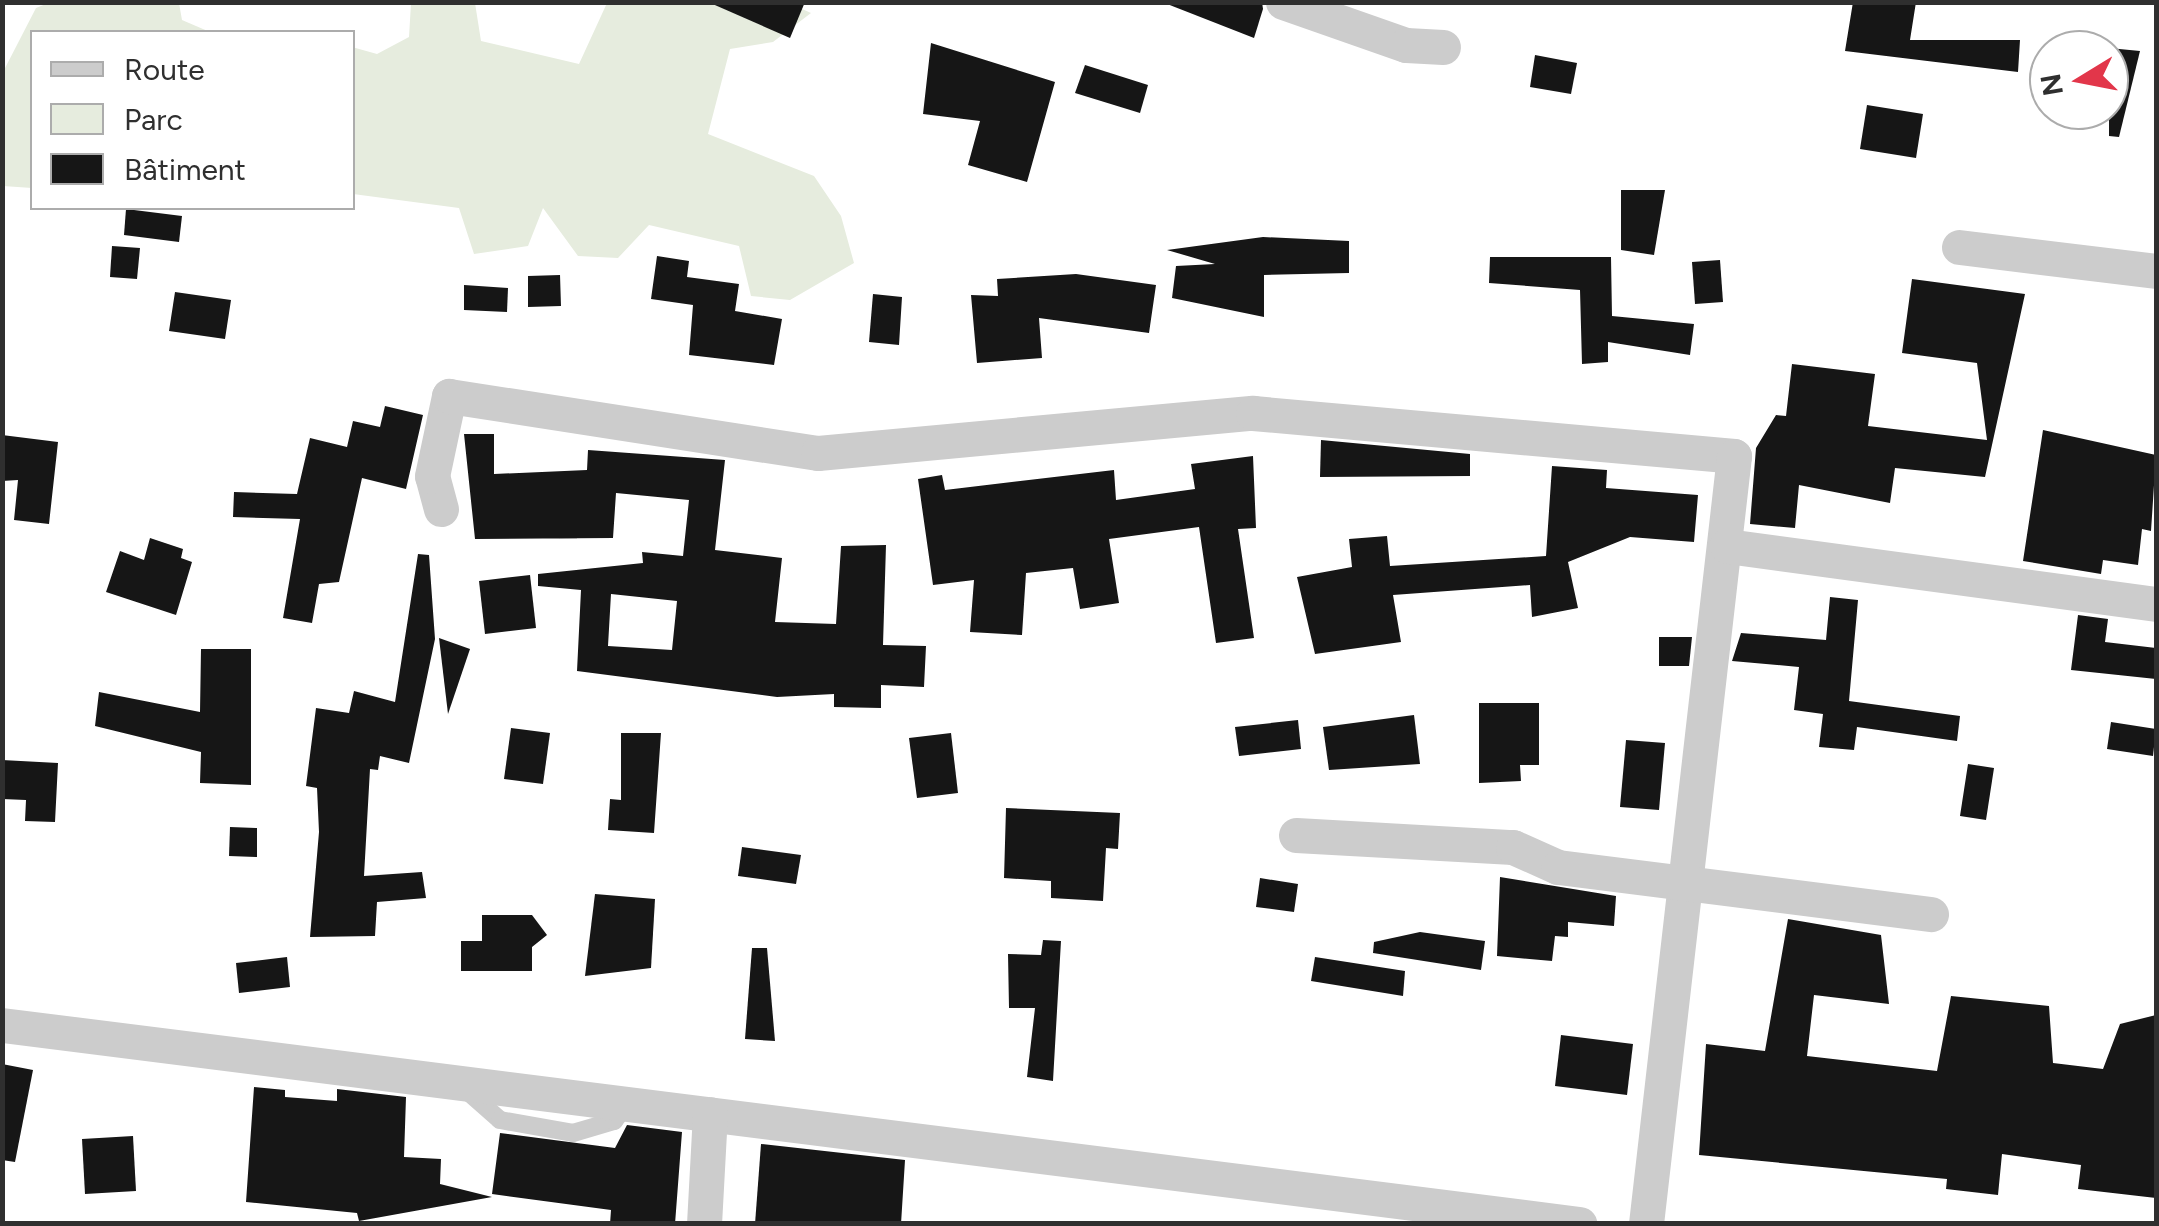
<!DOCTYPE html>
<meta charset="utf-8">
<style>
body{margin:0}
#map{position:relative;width:2159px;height:1226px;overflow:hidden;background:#fff;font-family:Figtree,sans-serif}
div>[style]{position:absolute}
.green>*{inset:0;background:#e6ecde}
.building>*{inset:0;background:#161616}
.lane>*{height:18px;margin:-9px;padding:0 9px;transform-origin:9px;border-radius:9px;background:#ccc}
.street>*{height:35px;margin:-17.5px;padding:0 17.5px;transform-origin:17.5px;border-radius:17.5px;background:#ccc}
span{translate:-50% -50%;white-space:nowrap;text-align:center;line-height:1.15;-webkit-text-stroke:10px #fff;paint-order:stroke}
.frame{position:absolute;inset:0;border:5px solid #2f2f2f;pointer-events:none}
.legend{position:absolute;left:30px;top:30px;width:325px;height:180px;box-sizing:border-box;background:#fff;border:2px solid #acacac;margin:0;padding:12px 18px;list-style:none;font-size:30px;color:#2f2f2f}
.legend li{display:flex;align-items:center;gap:20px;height:50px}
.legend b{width:50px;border:2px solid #acacac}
.north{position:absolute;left:2029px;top:30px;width:100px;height:100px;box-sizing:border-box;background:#fff;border:2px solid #acacac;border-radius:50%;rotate:260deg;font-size:28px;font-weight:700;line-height:40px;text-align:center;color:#2f2f2f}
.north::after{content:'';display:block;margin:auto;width:35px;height:45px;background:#e2364a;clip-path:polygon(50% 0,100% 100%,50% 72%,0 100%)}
</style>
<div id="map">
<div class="green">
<div style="clip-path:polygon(51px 2px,179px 3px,182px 20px,210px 32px,32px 32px,32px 188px,3px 186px,3px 72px,36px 8px)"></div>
<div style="clip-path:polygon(411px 3px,475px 3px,481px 41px,579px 64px,607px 3px,789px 3px,811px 13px,773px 42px,730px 49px,708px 134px,814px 176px,841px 216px,854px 263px,790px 300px,751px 296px,739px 246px,649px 225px,618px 258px,578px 256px,543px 208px,528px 246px,474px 254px,459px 208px,353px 194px,352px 47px,377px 54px,409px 37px)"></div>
</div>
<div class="building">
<div style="clip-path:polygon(708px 2px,805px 2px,790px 38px)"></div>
<div style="clip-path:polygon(1162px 2px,1262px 2px,1263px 9px,1254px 38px)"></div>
<div style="clip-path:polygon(1853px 2px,1916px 2px,1910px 40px,2020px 40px,2018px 72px,1845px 51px)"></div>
<div style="clip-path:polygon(931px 43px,1055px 82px,1027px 182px,968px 165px,980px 121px,923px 114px)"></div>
<div style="clip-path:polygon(2109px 48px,2140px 51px,2119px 137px,2109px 136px)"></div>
<div style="clip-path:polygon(1535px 55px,1577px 63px,1571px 94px,1530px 87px)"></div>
<div style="clip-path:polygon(1085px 65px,1148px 85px,1140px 113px,1075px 93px)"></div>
<div style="clip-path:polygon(1867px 105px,1923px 114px,1916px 158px,1860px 149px)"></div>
<div style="clip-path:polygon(1621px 190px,1665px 190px,1654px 255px,1621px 250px)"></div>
<div style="clip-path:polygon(126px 209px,182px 216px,179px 242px,124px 235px)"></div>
<div style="clip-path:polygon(1263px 237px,1349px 241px,1349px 273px,1264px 275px,1264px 317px,1172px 298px,1176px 266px,1215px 264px,1167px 250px)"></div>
<div style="clip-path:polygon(112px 246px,140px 248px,137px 279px,110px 277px)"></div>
<div style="clip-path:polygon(657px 256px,689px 261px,687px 277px,739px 284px,735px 311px,782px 319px,774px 365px,689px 355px,693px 305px,651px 299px)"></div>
<div style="clip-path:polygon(1490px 257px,1611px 257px,1612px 316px,1694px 324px,1690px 355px,1608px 342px,1608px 362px,1582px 364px,1580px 290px,1489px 283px)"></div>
<div style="clip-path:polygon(1720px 260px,1723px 302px,1695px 304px,1692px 262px)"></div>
<div style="clip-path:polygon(1076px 274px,1156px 285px,1149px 333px,1039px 318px,1042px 358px,977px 363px,971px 295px,998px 296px,997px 279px)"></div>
<div style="clip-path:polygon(560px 275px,561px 306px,528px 307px,528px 276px)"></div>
<div style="clip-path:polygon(1912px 279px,2025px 294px,1985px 477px,1895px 468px,1890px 503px,1799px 485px,1795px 528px,1750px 524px,1756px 448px,1776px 415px,1786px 416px,1792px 364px,1875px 374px,1868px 426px,1987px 440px,1977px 363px,1902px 353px)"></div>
<div style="clip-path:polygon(464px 285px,508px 288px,507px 312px,464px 310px)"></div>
<div style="clip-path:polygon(175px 292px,231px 300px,225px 339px,169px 331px)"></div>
<div style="clip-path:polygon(873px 294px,902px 297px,899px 345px,869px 342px)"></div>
<div style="clip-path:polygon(385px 406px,423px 415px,406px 489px,362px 478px,339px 582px,319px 584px,312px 623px,283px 618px,300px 519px,233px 517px,234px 492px,297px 494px,310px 438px,347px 447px,353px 421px,380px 427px)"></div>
<div style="clip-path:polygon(2043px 430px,2156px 455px,2151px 531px,2142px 529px,2138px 565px,2103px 560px,2101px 574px,2023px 561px)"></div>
<div style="clip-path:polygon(evenodd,464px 434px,494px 434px,494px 474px,587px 470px,588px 450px,725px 460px,715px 550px,782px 558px,775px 622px,836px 624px,841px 546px,886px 545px,883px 645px,926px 646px,924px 687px,881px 685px,881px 708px,834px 707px,834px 694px,777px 697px,577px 671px,581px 590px,538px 586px,538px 574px,643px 563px,642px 552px,683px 556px,689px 500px,616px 493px,613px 538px,475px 539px,464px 434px,611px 594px,677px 601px,672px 650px,608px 646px,611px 594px)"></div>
<div style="clip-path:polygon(2px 435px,58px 442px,49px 524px,14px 520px,18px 480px,2px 481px)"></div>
<div style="clip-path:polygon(1321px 440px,1470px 454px,1470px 476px,1320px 477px)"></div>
<div style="clip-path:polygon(1253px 456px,1256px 528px,1238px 529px,1254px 638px,1216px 643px,1199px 527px,1109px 539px,1119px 603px,1080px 609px,1073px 568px,1026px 573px,1022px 635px,970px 632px,974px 580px,933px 585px,918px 479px,942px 475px,945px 490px,1114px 470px,1116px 500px,1195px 489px,1191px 464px)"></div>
<div style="clip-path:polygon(1552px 466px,1607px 470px,1606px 488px,1698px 495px,1694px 542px,1630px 537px,1568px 562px,1578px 608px,1532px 617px,1530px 585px,1393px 595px,1401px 642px,1315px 654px,1297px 577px,1352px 567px,1349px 539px,1387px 536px,1390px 566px,1546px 556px)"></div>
<div style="clip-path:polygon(150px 538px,183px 549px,181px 558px,192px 562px,176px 615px,106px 592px,120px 551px,144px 560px)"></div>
<div style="clip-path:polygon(418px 554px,429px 555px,435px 639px,409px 763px,380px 756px,378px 770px,370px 769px,364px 876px,422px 872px,426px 898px,377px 902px,375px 936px,310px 937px,319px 832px,317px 788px,306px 786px,316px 708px,349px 713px,354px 691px,395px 702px)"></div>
<div style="clip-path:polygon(530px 575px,536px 628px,485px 634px,479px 581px)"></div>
<div style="clip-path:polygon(1830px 597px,1858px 600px,1849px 701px,1960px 716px,1957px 741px,1857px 727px,1854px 750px,1819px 747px,1823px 714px,1794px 710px,1799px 667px,1732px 661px,1741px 633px,1826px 640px)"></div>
<div style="clip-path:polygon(2078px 615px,2108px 619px,2105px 642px,2156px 648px,2156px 679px,2071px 670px)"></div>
<div style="clip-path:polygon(1659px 637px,1692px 637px,1689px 666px,1659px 666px)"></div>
<div style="clip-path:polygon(439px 638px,470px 649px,448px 714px)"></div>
<div style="clip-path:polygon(201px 649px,251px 649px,251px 785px,200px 783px,201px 752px,95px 726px,99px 692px,200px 712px)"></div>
<div style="clip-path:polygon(1479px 703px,1539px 703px,1539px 765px,1520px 765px,1521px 781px,1479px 783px)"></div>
<div style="clip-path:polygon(1414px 715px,1420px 764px,1329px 770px,1323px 727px)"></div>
<div style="clip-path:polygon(1298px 720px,1301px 749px,1239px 756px,1235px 727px)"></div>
<div style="clip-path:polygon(2111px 722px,2156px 729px,2153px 756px,2107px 749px)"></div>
<div style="clip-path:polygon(511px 728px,550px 733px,543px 784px,504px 779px)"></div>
<div style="clip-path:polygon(621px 733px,661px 733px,654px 833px,608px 830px,610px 799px,621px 800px)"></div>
<div style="clip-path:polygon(951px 733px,958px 793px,917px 798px,909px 738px)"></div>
<div style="clip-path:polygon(1626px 740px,1665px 743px,1659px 810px,1620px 807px)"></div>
<div style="clip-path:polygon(2px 760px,58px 763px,55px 822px,25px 821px,26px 800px,2px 799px)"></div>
<div style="clip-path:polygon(1968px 764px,1994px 768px,1986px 820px,1960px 816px)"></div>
<div style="clip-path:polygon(1006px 808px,1120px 813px,1118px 849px,1106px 848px,1103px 901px,1051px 898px,1051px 881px,1004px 878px)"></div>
<div style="clip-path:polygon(230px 827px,257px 828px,257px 857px,229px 856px)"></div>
<div style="clip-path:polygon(742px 847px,801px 855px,796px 884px,738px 876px)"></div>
<div style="clip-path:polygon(1500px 877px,1616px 896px,1614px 926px,1568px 922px,1568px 937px,1555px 936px,1552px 961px,1497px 956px)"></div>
<div style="clip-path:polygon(1260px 878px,1298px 884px,1294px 912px,1256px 907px)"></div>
<div style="clip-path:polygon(595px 894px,655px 899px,651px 968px,585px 976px)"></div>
<div style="clip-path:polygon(482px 915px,532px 915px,547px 935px,532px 947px,532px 971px,461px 971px,461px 941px,482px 941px)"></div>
<div style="clip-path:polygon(1788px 919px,1881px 935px,1889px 1004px,1814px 995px,1807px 1056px,1937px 1071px,1951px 996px,2049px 1006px,2053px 1063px,2103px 1069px,2120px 1024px,2156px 1015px,2156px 1198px,2078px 1189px,2081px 1165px,2002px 1154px,1998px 1195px,1946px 1189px,1947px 1179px,1699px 1155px,1706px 1044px,1765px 1051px)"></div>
<div style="clip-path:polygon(1420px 932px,1485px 941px,1481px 970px,1373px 953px,1374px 942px)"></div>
<div style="clip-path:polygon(1043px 940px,1061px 941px,1053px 1081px,1027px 1077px,1035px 1008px,1009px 1008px,1008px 954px,1041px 955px)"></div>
<div style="clip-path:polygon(752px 948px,767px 948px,775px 1041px,745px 1039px)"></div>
<div style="clip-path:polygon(287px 957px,290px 987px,239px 993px,236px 963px)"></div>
<div style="clip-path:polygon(1315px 957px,1405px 971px,1403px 996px,1311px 981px)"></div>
<div style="clip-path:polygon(1561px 1035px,1633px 1044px,1627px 1095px,1555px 1086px)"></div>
<div style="clip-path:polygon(2px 1064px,33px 1070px,15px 1162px,2px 1160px)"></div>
<div style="clip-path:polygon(254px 1087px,285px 1090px,285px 1097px,337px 1101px,337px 1089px,406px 1097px,404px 1157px,441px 1159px,440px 1184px,492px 1197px,359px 1221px,357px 1213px,246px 1202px)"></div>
<div style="clip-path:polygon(627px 1125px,682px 1132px,675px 1224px,610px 1224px,611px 1210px,492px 1194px,500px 1133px,615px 1148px)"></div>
<div style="clip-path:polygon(133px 1136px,136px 1191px,85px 1194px,82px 1139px)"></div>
<div style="clip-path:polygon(761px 1144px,905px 1160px,901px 1224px,755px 1224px)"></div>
</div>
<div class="lane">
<div style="left:466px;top:1090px;width:45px;rotate:41.4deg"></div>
<div style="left:500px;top:1120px;width:74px;rotate:10.1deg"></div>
<div style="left:573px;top:1133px;width:43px;rotate:-16.3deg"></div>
<div style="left:614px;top:1121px;width:21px;rotate:-53deg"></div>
</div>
<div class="street">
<div style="left:1283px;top:2px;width:130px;rotate:19.3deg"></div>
<div style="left:1406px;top:45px;width:37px;rotate:3deg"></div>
<div style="left:1959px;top:247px;width:198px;rotate:6.9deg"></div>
<div style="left:441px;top:509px;width:34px;rotate:-105deg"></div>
<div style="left:432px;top:476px;width:82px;rotate:-78deg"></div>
<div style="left:449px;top:396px;width:373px;rotate:8.8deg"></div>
<div style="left:818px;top:453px;width:437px;rotate:-5.3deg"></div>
<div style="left:1253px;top:413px;width:483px;rotate:5.1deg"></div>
<div style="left:1734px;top:456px;width:773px;rotate:96.54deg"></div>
<div style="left:1727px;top:546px;width:433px;rotate:7.7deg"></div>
<div style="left:1296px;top:835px;width:217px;rotate:3.2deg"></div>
<div style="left:1513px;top:847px;width:49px;rotate:24deg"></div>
<div style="left:1558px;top:867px;width:376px;rotate:7.2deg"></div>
<div style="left:2px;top:1025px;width:1590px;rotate:7.19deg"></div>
<div style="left:704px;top:1224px;width:110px;rotate:-86.9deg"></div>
</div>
<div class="frame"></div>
<ul class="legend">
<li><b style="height:12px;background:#ccc"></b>Route</li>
<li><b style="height:28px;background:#e6ecde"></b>Parc</li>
<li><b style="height:28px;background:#161616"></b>Bâtiment</li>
</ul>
<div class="north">N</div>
</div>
